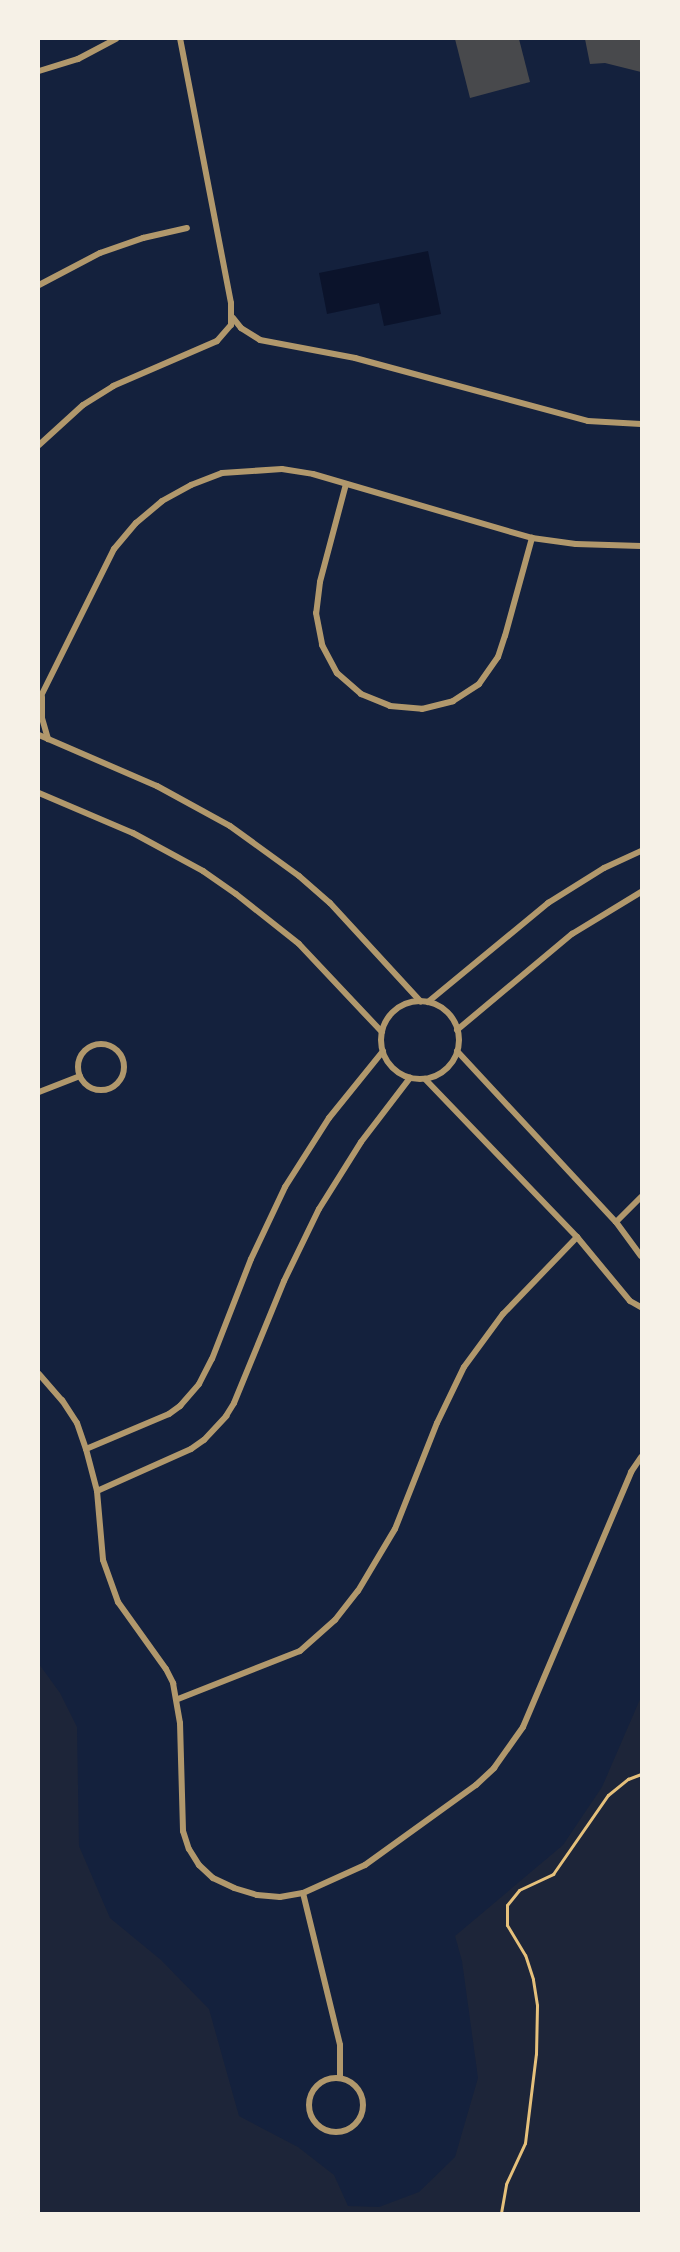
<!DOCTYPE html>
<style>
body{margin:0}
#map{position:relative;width:680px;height:2252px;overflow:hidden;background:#14213d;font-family:"Fira Sans",sans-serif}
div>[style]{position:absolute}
.green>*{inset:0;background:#1d2539}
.water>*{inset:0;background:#0b132b}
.building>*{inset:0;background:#48494c}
.path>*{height:3px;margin:-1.5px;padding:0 1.5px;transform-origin:1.5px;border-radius:1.5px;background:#e5c07b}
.minor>*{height:6px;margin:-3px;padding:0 3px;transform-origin:3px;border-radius:3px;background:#b1986c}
.minor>.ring{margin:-3px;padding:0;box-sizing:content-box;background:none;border:6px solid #b1986c;border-radius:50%}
span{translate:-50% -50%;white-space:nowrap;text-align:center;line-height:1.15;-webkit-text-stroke:4.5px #f6f1e7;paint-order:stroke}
.frame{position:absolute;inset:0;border:40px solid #f6f1e7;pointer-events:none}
</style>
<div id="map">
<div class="green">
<div style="clip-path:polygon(39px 1664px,60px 1693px,77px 1727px,79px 1846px,110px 1918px,161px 1960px,209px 2009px,239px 2116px,298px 2147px,334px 2175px,348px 2206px,379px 2207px,419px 2192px,455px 2157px,478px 2078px,462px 1961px,455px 1936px,563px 1845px,602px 1787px,641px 1697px,641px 2213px,39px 2213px)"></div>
</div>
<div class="water">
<div style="clip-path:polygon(428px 251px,441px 314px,384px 326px,379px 303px,327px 314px,319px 273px)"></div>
</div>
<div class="building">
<div style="clip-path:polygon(455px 39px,519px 39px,530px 82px,470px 98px)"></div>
<div style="clip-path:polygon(585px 39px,641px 39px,641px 72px,605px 63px,590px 64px)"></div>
</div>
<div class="path">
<div style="left:501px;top:2213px;width:29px;rotate:-80deg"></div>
<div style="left:506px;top:2184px;width:45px;rotate:-65.1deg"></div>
<div style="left:525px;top:2143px;width:90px;rotate:-83deg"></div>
<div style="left:536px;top:2054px;width:49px;rotate:-88.8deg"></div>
<div style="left:537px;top:2005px;width:26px;rotate:-99deg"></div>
<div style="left:533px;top:1979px;width:25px;rotate:-108deg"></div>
<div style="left:525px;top:1955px;width:35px;rotate:-121deg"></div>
<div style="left:507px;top:1925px;width:20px;rotate:-90deg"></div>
<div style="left:507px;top:1905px;width:19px;rotate:-51deg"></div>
<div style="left:519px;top:1890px;width:38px;rotate:-25deg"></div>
<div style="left:553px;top:1874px;width:96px;rotate:-55.2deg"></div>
<div style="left:608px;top:1795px;width:26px;rotate:-39deg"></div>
<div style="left:628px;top:1779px;width:14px;rotate:-21deg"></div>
</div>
<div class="minor">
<div style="left:39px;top:71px;width:41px;rotate:-17.1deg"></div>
<div style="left:78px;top:59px;width:43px;rotate:-27.8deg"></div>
<div style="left:39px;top:285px;width:69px;rotate:-27.7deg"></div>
<div style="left:100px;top:253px;width:46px;rotate:-19.2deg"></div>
<div style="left:143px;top:238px;width:45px;rotate:-12.8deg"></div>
<div style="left:233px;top:318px;width:13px;rotate:51deg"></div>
<div style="left:241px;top:328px;width:22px;rotate:32deg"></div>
<div style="left:260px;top:340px;width:97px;rotate:10.7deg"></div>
<div style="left:355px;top:358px;width:241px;rotate:15.1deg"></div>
<div style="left:588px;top:421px;width:53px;rotate:3.2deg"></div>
<div style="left:39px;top:445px;width:59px;rotate:-42.3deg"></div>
<div style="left:83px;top:405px;width:36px;rotate:-32deg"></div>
<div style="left:113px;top:386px;width:113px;rotate:-23.4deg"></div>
<div style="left:217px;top:341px;width:21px;rotate:-49deg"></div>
<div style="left:231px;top:325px;width:22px;rotate:-90deg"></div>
<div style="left:231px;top:303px;width:269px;rotate:-100.9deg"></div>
<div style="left:346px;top:484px;width:101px;rotate:104.9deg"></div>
<div style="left:320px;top:582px;width:31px;rotate:97deg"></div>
<div style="left:316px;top:613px;width:33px;rotate:79deg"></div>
<div style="left:322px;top:645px;width:32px;rotate:62deg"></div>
<div style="left:337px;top:673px;width:32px;rotate:41deg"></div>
<div style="left:361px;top:694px;width:31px;rotate:22deg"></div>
<div style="left:390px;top:706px;width:32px;rotate:5deg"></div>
<div style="left:422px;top:709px;width:32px;rotate:-14deg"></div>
<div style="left:453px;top:701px;width:31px;rotate:-33deg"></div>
<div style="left:479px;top:684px;width:33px;rotate:-55deg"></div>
<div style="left:498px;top:657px;width:22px;rotate:-72deg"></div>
<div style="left:505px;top:636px;width:102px;rotate:-74.6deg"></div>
<div style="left:42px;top:697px;width:21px;rotate:90deg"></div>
<div style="left:42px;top:718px;width:22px;rotate:74deg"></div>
<div style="left:39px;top:700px;width:169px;rotate:-63.6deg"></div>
<div style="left:114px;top:549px;width:34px;rotate:-50deg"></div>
<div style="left:136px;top:523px;width:34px;rotate:-40deg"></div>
<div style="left:162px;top:501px;width:33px;rotate:-29deg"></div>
<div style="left:191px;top:485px;width:33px;rotate:-21deg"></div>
<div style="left:222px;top:473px;width:60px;rotate:-3.8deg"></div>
<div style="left:282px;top:469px;width:31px;rotate:9deg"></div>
<div style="left:313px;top:474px;width:228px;rotate:16.3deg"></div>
<div style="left:532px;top:538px;width:44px;rotate:7.8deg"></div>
<div style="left:576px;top:544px;width:65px;rotate:1.8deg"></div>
<div style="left:39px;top:735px;width:129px;rotate:23.4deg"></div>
<div style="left:157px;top:786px;width:83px;rotate:28.7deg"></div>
<div style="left:230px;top:826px;width:85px;rotate:35.9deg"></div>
<div style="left:299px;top:876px;width:41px;rotate:41.1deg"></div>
<div style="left:330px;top:903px;width:134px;rotate:47.4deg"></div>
<div style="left:39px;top:793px;width:102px;rotate:23.1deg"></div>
<div style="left:133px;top:833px;width:80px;rotate:28.5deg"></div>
<div style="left:203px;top:871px;width:40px;rotate:34.9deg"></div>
<div style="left:236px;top:894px;width:80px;rotate:38.4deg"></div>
<div style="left:299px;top:944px;width:121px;rotate:46.7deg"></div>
<div class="ring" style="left:381px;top:1001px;width:72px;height:72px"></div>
<div style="left:428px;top:1002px;width:156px;rotate:-39.5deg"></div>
<div style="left:548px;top:903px;width:66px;rotate:-32deg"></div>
<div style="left:604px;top:868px;width:41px;rotate:-24.7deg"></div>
<div style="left:457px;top:1030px;width:150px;rotate:-39.9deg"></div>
<div style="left:572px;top:934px;width:81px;rotate:-31.3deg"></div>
<div class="ring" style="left:78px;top:1044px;width:40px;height:40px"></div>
<div style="left:457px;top:1051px;width:233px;rotate:47.1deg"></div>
<div style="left:616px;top:1222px;width:42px;rotate:53.7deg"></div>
<div style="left:425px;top:1079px;width:219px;rotate:46.1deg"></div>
<div style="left:577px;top:1237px;width:83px;rotate:50.4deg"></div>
<div style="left:630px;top:1301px;width:13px;rotate:29deg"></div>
<div style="left:39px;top:1092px;width:44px;rotate:-21.3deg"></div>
<div style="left:616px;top:1222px;width:35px;rotate:-45deg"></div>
<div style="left:39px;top:1374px;width:35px;rotate:49deg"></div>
<div style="left:62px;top:1400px;width:27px;rotate:57deg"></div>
<div style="left:77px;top:1423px;width:28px;rotate:71deg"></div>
<div style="left:86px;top:1449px;width:43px;rotate:75.3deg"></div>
<div style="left:97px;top:1491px;width:69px;rotate:85deg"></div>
<div style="left:103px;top:1560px;width:45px;rotate:70.3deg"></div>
<div style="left:118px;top:1602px;width:82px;rotate:54.4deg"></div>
<div style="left:166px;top:1669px;width:16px;rotate:63deg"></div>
<div style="left:173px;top:1683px;width:41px;rotate:80.1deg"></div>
<div style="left:180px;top:1723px;width:108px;rotate:88.4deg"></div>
<div style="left:183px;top:1831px;width:19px;rotate:72deg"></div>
<div style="left:189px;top:1849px;width:19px;rotate:58deg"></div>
<div style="left:199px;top:1865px;width:19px;rotate:43deg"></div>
<div style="left:213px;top:1878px;width:23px;rotate:25deg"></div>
<div style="left:234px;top:1888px;width:24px;rotate:17deg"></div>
<div style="left:257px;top:1895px;width:23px;rotate:5deg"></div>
<div style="left:280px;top:1897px;width:23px;rotate:-10deg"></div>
<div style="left:303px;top:1893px;width:68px;rotate:-24.3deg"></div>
<div style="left:365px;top:1865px;width:137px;rotate:-35.8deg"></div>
<div style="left:476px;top:1785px;width:25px;rotate:-43deg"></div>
<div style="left:494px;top:1768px;width:50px;rotate:-54.7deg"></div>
<div style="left:523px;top:1727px;width:277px;rotate:-67deg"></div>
<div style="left:631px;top:1472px;width:18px;rotate:-56deg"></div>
<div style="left:86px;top:1449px;width:90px;rotate:-22.9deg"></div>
<div style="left:169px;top:1414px;width:14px;rotate:-36deg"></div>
<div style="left:180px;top:1406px;width:29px;rotate:-49deg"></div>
<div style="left:199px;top:1384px;width:28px;rotate:-63deg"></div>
<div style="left:212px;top:1359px;width:107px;rotate:-68.7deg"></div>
<div style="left:251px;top:1259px;width:80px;rotate:-64.7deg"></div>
<div style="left:285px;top:1187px;width:82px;rotate:-57.5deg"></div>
<div style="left:329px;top:1118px;width:86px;rotate:-51.1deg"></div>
<div style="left:97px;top:1491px;width:103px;rotate:-24.1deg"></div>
<div style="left:191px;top:1449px;width:16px;rotate:-35deg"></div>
<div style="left:204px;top:1440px;width:33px;rotate:-47deg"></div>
<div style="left:226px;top:1416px;width:15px;rotate:-58deg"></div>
<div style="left:234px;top:1403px;width:132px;rotate:-67.7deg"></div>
<div style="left:284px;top:1281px;width:80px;rotate:-64.1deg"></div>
<div style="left:319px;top:1209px;width:79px;rotate:-57.9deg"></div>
<div style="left:361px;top:1142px;width:81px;rotate:-52.6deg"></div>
<div style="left:178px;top:1699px;width:131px;rotate:-21.5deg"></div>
<div style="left:300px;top:1651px;width:47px;rotate:-41.5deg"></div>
<div style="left:335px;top:1620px;width:37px;rotate:-52deg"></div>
<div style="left:358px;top:1591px;width:72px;rotate:-59.2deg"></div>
<div style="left:395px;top:1529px;width:114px;rotate:-68.4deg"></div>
<div style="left:437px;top:1423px;width:62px;rotate:-64.3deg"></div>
<div style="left:464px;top:1367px;width:66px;rotate:-53.7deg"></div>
<div style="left:503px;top:1314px;width:107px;rotate:-46.1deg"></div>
<div style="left:303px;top:1893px;width:156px;rotate:76.3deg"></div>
<div style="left:340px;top:2045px;width:32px;rotate:90deg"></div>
<div class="ring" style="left:309px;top:2078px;width:48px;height:48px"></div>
</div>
<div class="frame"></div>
</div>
